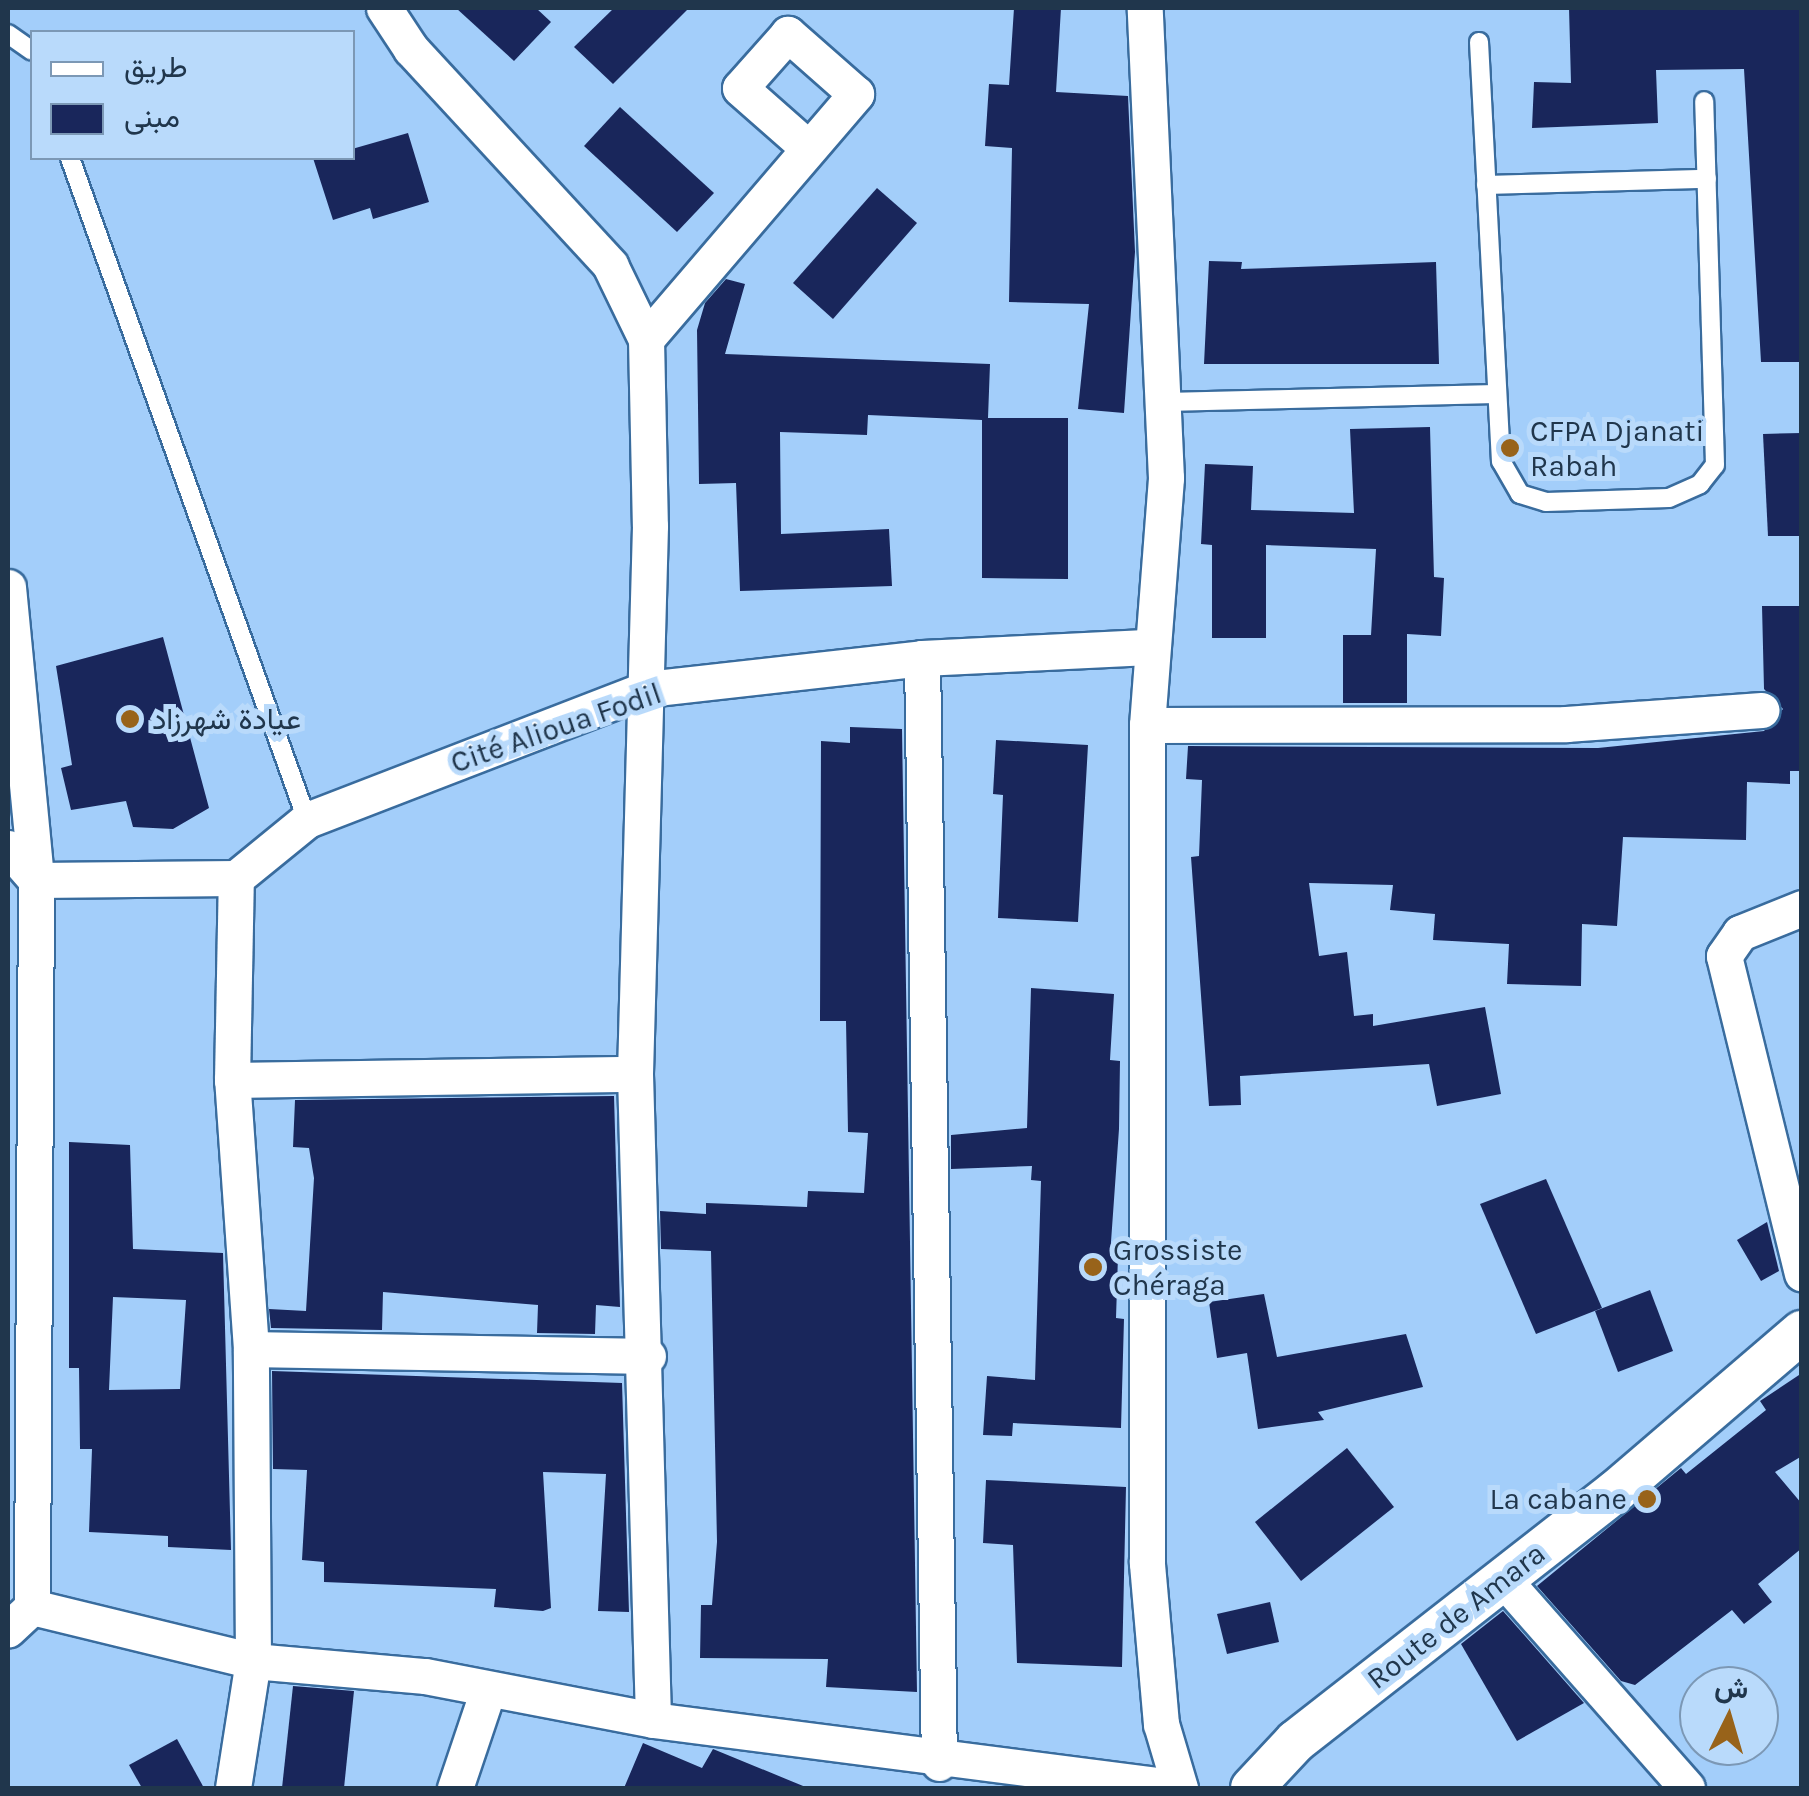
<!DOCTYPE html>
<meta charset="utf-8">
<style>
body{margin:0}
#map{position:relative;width:1809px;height:1796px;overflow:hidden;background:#a3cefa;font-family:Karla,Vazirmatn,sans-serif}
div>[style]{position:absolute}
.building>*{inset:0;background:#19265b}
.roads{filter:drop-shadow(2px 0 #396c9e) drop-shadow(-2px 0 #396c9e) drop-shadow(0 2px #396c9e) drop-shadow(0 -2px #396c9e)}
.service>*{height:18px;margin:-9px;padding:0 9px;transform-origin:9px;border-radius:9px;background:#fff}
.minor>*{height:35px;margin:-17.5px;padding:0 17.5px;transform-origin:17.5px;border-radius:17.5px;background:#fff}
.tertiary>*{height:42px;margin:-21px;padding:0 21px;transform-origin:21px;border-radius:21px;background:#fff}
.dots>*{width:28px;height:28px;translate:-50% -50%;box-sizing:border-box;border:5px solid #b9dafb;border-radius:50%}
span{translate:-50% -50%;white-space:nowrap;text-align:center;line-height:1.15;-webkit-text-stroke:10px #b9dafb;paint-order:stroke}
.poi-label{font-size:30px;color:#20364c}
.left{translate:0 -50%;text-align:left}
.right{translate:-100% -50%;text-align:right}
.street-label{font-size:30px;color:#20364c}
.frame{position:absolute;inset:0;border:10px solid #20364c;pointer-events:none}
.legend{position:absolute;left:30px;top:30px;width:325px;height:130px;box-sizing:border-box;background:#b9dafb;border:2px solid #7c98b5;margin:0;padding:12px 18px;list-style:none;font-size:30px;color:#20364c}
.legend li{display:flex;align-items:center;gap:20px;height:50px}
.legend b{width:50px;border:2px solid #7c98b5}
.north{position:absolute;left:1679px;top:1666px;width:100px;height:100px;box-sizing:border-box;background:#b9dafb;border:2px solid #7c98b5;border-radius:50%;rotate:5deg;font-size:28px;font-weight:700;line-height:40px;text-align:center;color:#20364c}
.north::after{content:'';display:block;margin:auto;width:35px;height:45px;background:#98631a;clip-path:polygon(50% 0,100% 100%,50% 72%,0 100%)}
</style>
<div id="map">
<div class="building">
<div style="clip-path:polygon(456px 8px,536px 8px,551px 22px,514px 61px)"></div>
<div style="clip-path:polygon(614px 8px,689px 8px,613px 84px,574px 47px)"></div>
<div style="clip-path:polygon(1014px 8px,1061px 8px,1056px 92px,1128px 96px,1135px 252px,1124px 413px,1078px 409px,1089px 304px,1009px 302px,1012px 148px,985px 146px,989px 84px,1009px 85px)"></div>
<div style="clip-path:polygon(1569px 8px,1802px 8px,1802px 362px,1761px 362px,1744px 69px,1656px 70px,1658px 123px,1532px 128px,1534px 82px,1571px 83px)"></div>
<div style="clip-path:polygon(620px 107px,714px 193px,677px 232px,584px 146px)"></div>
<div style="clip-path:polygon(408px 133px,429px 202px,373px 219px,370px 208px,333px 220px,313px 158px,352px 158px,352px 149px)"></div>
<div style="clip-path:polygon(877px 188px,917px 223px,833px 319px,793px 283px)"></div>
<div style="clip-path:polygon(1209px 261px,1242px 262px,1241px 269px,1436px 262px,1439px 364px,1204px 364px)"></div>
<div style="clip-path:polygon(726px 279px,745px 284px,725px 354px,990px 364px,988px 418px,1068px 418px,1068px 579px,982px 578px,982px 420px,868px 415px,867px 435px,780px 432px,781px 534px,889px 529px,892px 586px,740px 591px,736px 483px,699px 484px,697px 330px,705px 303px)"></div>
<div style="clip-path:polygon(1430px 427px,1434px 577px,1444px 578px,1441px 636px,1407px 634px,1407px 703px,1343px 703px,1343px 635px,1371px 635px,1376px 549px,1266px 545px,1266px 638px,1212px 638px,1212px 545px,1201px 544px,1205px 464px,1253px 466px,1251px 510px,1354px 513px,1350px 429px)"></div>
<div style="clip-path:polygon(1802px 433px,1802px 536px,1768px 536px,1763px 434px)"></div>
<div style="clip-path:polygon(1762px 606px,1802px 606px,1802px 771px,1790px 771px,1790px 784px,1747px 782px,1746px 840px,1623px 837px,1617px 926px,1582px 924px,1581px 986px,1507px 984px,1509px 944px,1433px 940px,1435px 914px,1390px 910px,1393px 885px,1309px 883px,1319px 956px,1347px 952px,1354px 1016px,1373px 1014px,1373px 1026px,1485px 1007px,1501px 1094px,1437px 1106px,1429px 1064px,1240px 1076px,1241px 1105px,1209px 1106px,1191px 857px,1199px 856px,1202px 780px,1186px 779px,1188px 746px,1598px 748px,1764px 731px,1783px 709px,1764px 689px)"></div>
<div style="clip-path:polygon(163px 637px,209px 808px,173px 829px,133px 827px,126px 801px,71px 810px,61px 768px,72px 765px,56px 666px)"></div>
<div style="clip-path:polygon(850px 727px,902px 729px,917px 1692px,826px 1687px,828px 1659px,700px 1658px,701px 1605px,712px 1605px,717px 1542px,711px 1251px,661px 1249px,660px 1211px,706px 1214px,706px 1203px,807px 1207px,808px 1191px,864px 1193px,868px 1133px,848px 1132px,846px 1021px,820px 1021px,821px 741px,850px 743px)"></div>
<div style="clip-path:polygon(996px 740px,1088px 745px,1078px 922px,998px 918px,1003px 795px,993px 794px)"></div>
<div style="clip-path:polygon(1031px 988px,1114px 994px,1110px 1060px,1120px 1061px,1119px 1129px,1110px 1256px,1118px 1256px,1116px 1318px,1124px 1319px,1121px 1428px,1013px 1423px,1012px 1436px,983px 1435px,987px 1376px,1035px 1380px,1041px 1181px,1031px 1180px,1032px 1166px,951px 1169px,951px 1135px,1027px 1128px)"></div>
<div style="clip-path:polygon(614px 1096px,620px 1307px,596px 1305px,595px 1334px,537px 1333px,538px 1305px,383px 1292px,382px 1330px,271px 1328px,269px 1309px,306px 1311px,314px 1178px,309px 1148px,293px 1147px,295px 1100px)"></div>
<div style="clip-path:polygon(evenodd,69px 1142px,130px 1145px,133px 1249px,223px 1253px,231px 1550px,168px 1547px,168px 1536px,89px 1532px,92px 1449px,80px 1449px,79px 1368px,69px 1368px,69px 1142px,113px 1297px,186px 1300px,180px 1389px,109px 1390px,113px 1297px)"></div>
<div style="clip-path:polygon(1546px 1179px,1602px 1308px,1536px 1334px,1480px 1204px)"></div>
<div style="clip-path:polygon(1767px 1222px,1779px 1271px,1761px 1281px,1737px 1240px)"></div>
<div style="clip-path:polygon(1650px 1290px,1673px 1351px,1618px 1372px,1595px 1311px)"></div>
<div style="clip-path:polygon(1264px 1294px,1277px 1357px,1406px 1334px,1423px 1387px,1318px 1412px,1324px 1420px,1258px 1429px,1247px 1353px,1217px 1358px,1209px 1302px)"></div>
<div style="clip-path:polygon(272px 1371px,622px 1383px,629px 1612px,598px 1611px,606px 1474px,543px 1472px,551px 1608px,543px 1611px,494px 1607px,496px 1589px,324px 1582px,324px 1562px,302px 1560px,307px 1470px,273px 1469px)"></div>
<div style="clip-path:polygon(1802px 1373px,1802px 1456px,1775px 1472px,1802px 1504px,1802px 1548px,1758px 1584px,1772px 1602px,1744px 1624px,1732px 1610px,1635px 1685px,1621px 1681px,1537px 1586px,1681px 1468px,1686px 1474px,1766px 1410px,1760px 1401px)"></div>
<div style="clip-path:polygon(1347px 1448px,1394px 1507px,1301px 1581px,1255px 1522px)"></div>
<div style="clip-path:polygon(986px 1480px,1126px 1487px,1122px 1667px,1017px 1663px,1013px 1545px,983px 1543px)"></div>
<div style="clip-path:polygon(1270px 1602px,1279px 1642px,1227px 1654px,1217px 1614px)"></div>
<div style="clip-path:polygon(1503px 1611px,1584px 1703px,1517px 1741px,1461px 1644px)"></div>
<div style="clip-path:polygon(293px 1686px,354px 1691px,344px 1788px,282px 1788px)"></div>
<div style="clip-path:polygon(177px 1739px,204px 1788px,142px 1788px,129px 1765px)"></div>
<div style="clip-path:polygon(643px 1743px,702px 1768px,713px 1749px,808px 1788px,624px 1788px)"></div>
</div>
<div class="roads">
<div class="service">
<div style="left:8px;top:34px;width:29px;rotate:35deg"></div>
<div style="left:1479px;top:42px;width:420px;rotate:87deg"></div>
<div style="left:1501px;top:461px;width:38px;rotate:60deg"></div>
<div style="left:1520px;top:494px;width:27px;rotate:17deg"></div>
<div style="left:1546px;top:502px;width:123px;rotate:-1.9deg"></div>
<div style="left:1669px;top:498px;width:34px;rotate:-24deg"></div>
<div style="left:1700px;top:484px;width:24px;rotate:-52deg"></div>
<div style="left:1715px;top:465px;width:364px;rotate:-91.7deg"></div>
<div style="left:70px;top:158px;width:703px;rotate:70.3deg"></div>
<div style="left:1486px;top:185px;width:221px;rotate:-1.6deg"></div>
<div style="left:1164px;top:402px;width:333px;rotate:-1.4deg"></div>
</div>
<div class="minor">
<div style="left:384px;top:8px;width:49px;rotate:56.6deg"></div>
<div style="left:411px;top:49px;width:294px;rotate:47.3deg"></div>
<div style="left:610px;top:265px;width:82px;rotate:64.1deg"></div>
<div style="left:646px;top:339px;width:187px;rotate:88.8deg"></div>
<div style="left:650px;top:526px;width:548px;rotate:91.57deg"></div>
<div style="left:635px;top:1074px;width:646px;rotate:88.4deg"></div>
<div style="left:646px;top:339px;width:323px;rotate:-49.4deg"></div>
<div style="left:856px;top:94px;width:91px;rotate:-138.6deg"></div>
<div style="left:788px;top:34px;width:72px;rotate:131.6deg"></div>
<div style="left:740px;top:88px;width:91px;rotate:41.4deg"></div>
<div style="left:8px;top:587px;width:294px;rotate:84.5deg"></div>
<div style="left:36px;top:880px;width:727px;rotate:90.32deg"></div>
<div style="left:32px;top:1607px;width:33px;rotate:137deg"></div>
<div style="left:922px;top:658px;width:1105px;rotate:89.12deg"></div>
<div style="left:1147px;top:725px;width:419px;rotate:-0.1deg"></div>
<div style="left:1566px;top:724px;width:196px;rotate:-4.1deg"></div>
<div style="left:8px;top:848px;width:43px;rotate:48.8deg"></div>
<div style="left:36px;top:880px;width:200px;rotate:-0.6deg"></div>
<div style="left:236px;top:878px;width:92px;rotate:-39.2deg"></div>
<div style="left:307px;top:820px;width:364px;rotate:-21.1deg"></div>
<div style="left:647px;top:689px;width:277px;rotate:-6.4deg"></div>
<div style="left:922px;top:658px;width:226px;rotate:-2.8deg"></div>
<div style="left:1802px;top:908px;width:67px;rotate:158deg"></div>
<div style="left:1740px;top:933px;width:28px;rotate:125deg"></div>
<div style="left:1724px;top:956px;width:327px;rotate:76.2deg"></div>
<div style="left:232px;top:1080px;width:403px;rotate:-0.9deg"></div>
<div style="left:251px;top:1349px;width:397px;rotate:1deg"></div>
<div style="left:1503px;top:1579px;width:278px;rotate:48.6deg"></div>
<div style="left:32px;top:1607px;width:228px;rotate:13.7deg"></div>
<div style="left:253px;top:1661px;width:173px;rotate:5deg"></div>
<div style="left:425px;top:1676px;width:232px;rotate:10.9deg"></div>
<div style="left:653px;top:1720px;width:531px;rotate:7.35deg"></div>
<div style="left:1180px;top:1788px;width:67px;rotate:-106.5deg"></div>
<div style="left:1161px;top:1724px;width:162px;rotate:-95deg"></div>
<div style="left:1147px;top:1563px;width:838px;rotate:-90deg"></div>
<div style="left:1147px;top:725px;width:248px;rotate:-85.6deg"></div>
<div style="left:1166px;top:478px;width:470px;rotate:-92.6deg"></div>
<div style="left:233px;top:1788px;width:129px;rotate:-81.1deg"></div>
<div style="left:253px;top:1661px;width:312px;rotate:-90.4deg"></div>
<div style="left:251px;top:1349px;width:270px;rotate:-94deg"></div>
<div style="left:232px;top:1080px;width:202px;rotate:-88.9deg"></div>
<div style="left:455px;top:1788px;width:103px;rotate:-71.4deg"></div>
</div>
<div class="tertiary">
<div style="left:1252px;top:1788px;width:64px;rotate:-46.9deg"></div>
<div style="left:1296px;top:1741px;width:405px;rotate:-38deg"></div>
<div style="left:1615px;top:1492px;width:246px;rotate:-40.6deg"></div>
</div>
</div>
<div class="dots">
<div style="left:1510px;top:448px;background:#98631a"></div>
<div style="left:130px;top:719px;background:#98631a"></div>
<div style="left:1093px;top:1267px;background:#98631a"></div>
<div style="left:1647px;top:1499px;background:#98631a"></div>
</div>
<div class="poi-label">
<span class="left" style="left:1530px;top:448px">CFPA Djanati<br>Rabah</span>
<span class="left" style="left:152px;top:719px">عيادة شهرزاد</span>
<span class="left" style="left:1113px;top:1267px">Grossiste<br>Chéraga</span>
<span class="right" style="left:1627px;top:1499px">La cabane</span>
</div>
<div class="street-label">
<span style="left:556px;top:728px;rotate:-19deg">Cité Alioua Fodil</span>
<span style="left:1456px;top:1616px;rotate:-38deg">Route de Amara</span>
</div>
<div class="frame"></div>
<ul class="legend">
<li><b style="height:12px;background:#fff"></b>طريق</li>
<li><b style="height:28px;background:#19265b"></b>مبنى</li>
</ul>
<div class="north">ش</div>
</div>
